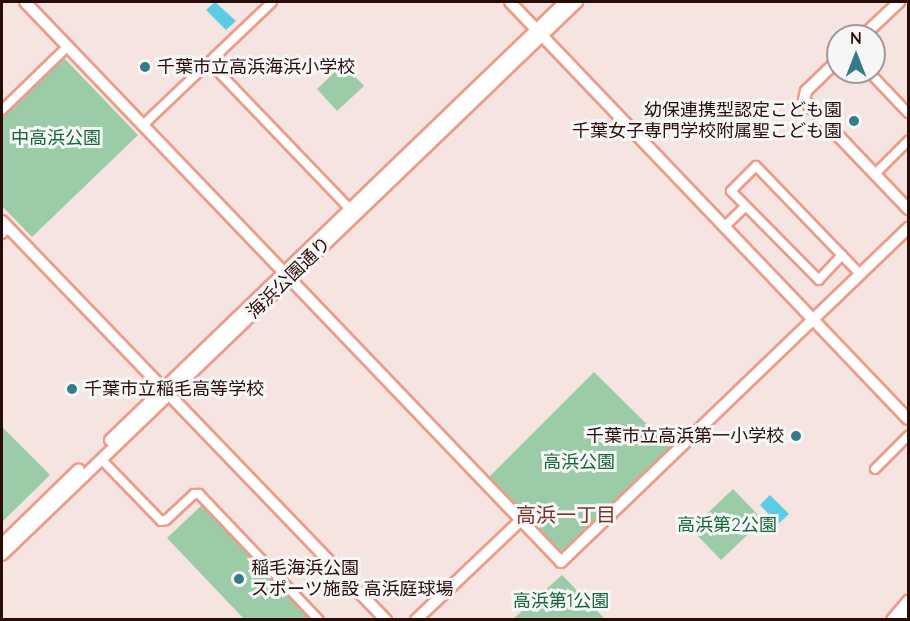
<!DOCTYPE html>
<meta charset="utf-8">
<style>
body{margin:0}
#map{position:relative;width:910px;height:621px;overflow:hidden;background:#f6e4e1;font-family:Quicksand,"Noto Sans JP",sans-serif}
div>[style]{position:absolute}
.green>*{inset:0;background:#9ccba8}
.water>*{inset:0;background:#5ccce2}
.roads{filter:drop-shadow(2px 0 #ed9b8a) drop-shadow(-2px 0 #ed9b8a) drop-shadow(0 2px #ed9b8a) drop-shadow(0 -2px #ed9b8a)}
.street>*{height:8px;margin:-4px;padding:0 4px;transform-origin:4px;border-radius:4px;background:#fff}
.secondary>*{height:10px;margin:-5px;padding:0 5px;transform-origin:5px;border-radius:5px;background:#fff}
.dots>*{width:16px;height:16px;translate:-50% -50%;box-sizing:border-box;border:3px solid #f6f6f6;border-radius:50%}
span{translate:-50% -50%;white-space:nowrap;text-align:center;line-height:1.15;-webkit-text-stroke:6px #f6f6f6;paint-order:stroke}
.poi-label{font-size:18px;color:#290c07}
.left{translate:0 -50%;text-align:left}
.right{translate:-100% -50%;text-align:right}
.park-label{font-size:18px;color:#156737}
.street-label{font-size:18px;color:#290c07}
.neighbourhood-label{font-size:20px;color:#7a3326}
.frame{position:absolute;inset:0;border:3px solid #290c07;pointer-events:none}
.north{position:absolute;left:826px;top:24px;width:60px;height:60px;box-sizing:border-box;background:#f6f6f6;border:2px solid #a49896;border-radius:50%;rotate:0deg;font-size:16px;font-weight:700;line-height:24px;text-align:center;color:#290c07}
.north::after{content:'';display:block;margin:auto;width:21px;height:27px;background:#367b89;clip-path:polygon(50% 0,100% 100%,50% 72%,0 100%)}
</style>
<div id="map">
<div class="green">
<div style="clip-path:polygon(63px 57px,138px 135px,32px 237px,2px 206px,2px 115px)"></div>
<div style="clip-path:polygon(343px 64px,364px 86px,337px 111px,317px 89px)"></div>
<div style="clip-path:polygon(594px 372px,670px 447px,565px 550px,556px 550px,488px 478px)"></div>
<div style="clip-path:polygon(2px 427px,50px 475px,2px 522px)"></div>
<div style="clip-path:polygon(733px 489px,763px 520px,721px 560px,691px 529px)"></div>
<div style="clip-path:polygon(202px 505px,312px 619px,244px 619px,167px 538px)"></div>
<div style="clip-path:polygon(562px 575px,605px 619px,513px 619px)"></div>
</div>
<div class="water">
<div style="clip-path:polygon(215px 2px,236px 21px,226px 30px,206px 10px)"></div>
<div style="clip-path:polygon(770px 495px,789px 514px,778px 524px,760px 505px)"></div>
</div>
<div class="roads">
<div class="street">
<div style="left:209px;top:62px;width:204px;rotate:46.2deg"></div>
<div style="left:869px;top:72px;width:57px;rotate:46.4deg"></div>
<div style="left:2px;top:110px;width:91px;rotate:-44.1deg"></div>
<div style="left:143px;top:125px;width:178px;rotate:-43.6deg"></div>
<div style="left:875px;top:174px;width:47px;rotate:-45deg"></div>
<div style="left:724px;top:227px;width:30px;rotate:-44deg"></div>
<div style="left:2px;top:234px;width:8px;rotate:-45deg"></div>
<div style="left:842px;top:255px;width:34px;rotate:133deg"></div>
<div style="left:819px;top:280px;width:125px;rotate:-134.7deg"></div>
<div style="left:731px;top:191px;width:35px;rotate:-45deg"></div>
<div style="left:756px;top:166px;width:150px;rotate:46.1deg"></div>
<div style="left:101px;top:459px;width:86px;rotate:45.9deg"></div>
<div style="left:161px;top:521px;width:5px;rotate:-11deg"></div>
<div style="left:166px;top:520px;width:38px;rotate:-43deg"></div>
<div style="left:194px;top:494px;width:5px"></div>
<div style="left:199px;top:494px;width:174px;rotate:46.4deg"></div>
<div style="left:875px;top:469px;width:47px;rotate:-45deg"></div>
</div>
<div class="secondary">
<div style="left:25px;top:2px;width:775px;rotate:46.25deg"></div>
<div style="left:561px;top:562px;width:482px;rotate:-43.9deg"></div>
<div style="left:510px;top:2px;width:576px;rotate:46.34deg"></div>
<div style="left:863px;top:36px;width:50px;rotate:-43.4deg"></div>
<div style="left:838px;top:60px;width:45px;rotate:135.9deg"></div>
<div style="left:806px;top:91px;width:9px;rotate:103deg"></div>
<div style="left:804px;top:100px;width:151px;rotate:46.3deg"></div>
<div style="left:2px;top:221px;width:554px;rotate:46.1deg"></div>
<div style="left:110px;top:440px;width:632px;rotate:-43.91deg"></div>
<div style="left:2px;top:544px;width:107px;rotate:-44.2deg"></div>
<div style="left:2px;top:555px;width:798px;rotate:-43.88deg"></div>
<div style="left:416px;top:620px;width:145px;rotate:-43.6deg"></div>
<div style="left:892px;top:620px;width:25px;rotate:-50deg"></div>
<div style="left:905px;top:620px;width:6px;rotate:-59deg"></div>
</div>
</div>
<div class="dots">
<div style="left:145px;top:67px;background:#367b89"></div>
<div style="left:854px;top:121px;background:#367b89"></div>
<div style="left:72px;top:389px;background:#367b89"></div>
<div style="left:796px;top:436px;background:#367b89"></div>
<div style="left:239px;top:579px;background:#367b89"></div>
</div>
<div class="poi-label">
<span class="left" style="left:157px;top:67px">千葉市立高浜海浜小学校</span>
<span class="right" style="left:842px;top:121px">幼保連携型認定こども園<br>千葉女子専門学校附属聖こども園</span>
<span class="left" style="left:84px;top:389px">千葉市立稲毛高等学校</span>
<span class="right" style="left:784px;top:436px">千葉市立高浜第一小学校</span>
<span class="left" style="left:251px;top:579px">稲毛海浜公園<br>スポーツ施設 高浜庭球場</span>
</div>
<div class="park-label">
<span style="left:56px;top:138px">中高浜公園</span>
<span style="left:579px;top:462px">高浜公園</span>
<span style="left:727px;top:525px">高浜第2公園</span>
<span style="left:561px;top:601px">高浜第1公園</span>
</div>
<div class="street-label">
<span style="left:289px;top:278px;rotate:-44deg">海浜公園通り</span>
</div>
<div class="neighbourhood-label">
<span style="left:566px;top:514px">高浜一丁目</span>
</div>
<div class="frame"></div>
<div class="north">N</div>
</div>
